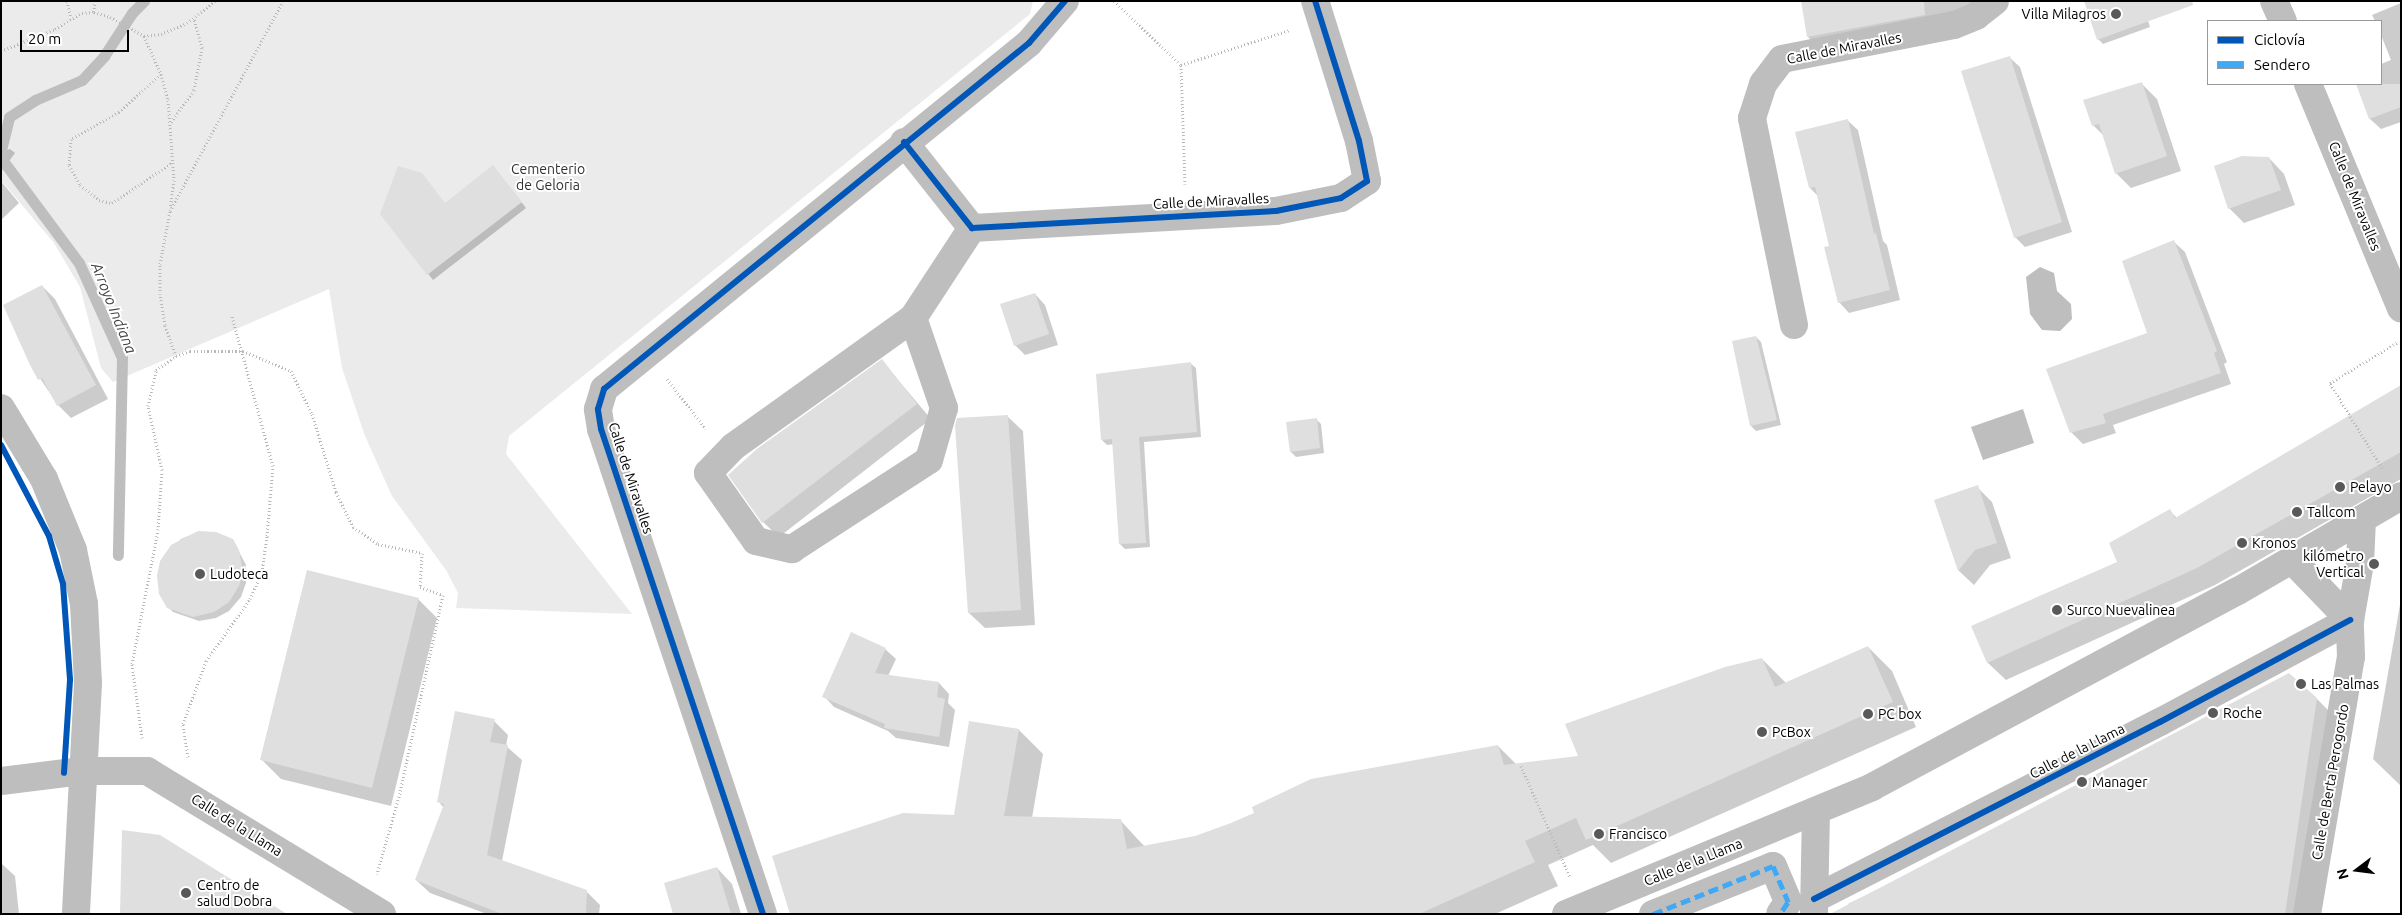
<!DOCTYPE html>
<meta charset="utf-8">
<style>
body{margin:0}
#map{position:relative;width:2402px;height:915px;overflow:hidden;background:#fff;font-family:Ubuntu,sans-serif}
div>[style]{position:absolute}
.green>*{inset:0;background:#ebebeb}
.water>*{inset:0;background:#bebebe}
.shadow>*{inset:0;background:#0003}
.stream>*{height:11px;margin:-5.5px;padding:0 5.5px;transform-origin:5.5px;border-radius:5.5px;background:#bebebe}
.building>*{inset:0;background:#dfdfdf}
.path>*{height:3px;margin-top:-1.5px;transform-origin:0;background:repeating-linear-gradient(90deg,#b9b9b9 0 1px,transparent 0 3.5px)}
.minor>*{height:28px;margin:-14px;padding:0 14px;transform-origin:14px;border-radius:14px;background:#bebebe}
.major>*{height:28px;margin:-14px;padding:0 14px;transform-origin:14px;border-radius:14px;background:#bebebe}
.quiet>*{height:5px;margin-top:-2.5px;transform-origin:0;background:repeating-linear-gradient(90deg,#3fa9f5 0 10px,transparent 0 15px)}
.cycleway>*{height:6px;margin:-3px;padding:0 3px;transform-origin:3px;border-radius:3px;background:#0057b8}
.dots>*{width:14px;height:14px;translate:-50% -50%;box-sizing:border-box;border:2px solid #fff;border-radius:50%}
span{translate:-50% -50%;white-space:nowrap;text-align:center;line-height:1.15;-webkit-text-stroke:4px #fff;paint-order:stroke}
.poi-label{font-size:14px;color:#000}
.right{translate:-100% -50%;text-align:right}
.left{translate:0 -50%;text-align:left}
.street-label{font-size:14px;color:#000}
.park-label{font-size:14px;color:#323232}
.water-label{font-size:15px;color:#434343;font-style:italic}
.frame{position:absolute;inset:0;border:2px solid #000;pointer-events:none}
.legend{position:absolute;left:2207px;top:20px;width:175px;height:65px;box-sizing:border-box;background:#fff;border:1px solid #999;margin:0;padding:6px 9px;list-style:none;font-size:15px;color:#000}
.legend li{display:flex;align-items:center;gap:10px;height:25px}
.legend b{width:25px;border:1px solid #999}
.north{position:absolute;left:2332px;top:845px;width:50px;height:50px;-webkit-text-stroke:4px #fff;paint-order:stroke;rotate:255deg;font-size:14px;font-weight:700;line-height:20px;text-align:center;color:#000}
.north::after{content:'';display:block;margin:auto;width:18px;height:22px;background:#000;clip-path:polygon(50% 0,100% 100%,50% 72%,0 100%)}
.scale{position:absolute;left:20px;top:30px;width:109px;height:22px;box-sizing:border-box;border:2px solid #000;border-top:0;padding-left:6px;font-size:15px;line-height:18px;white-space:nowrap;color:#000;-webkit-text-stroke:4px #fff;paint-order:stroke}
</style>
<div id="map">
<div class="green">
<div style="clip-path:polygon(1px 1px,1033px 1px,1030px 14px,509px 436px,506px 454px,632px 614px,456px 608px,458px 593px,446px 570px,392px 496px,365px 436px,342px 368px,329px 289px,113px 382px,101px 368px,80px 287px,54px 243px,1px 180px)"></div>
</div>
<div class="water">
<div style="clip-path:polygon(2040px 267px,2054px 273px,2057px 291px,2071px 304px,2072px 319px,2060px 331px,2042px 330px,2030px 314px,2026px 277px)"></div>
<div style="clip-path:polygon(2023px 409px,2034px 443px,1983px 460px,1971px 427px)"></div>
</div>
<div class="shadow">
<div style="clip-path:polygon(1802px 1px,1978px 1px,1829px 58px,1808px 37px)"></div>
<div style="clip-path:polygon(2142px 1px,2150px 27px,2103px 44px,2098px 39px)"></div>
<div style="clip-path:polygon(2401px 3px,2401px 122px,2381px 129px,2370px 119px,2357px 84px,2381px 84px,2381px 64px,2391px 60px,2381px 35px,2381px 21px,2375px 21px,2372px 15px)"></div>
<div style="clip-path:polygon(2009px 57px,2020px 67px,2072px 232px,2025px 247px,2015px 237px)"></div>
<div style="clip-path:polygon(2142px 84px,2157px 99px,2181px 171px,2131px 188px,2116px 173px,2104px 136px,2093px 125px)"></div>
<div style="clip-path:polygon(1847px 120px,1858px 130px,1883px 241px,1887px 245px,1900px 300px,1849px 313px,1839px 302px,1831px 247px,1818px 196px,1810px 188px)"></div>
<div style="clip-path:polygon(10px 149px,15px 153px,1px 172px,1px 152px)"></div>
<div style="clip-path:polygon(2269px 158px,2284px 174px,2295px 205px,2244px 223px,2229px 208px)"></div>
<div style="clip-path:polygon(493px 166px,526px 208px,433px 280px,382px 214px,445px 204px)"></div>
<div style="clip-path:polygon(1px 181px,19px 203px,1px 220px)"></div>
<div style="clip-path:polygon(2174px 242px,2185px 252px,2227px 362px,2224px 364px,2231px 384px,2113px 425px,2116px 433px,2083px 444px,2072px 433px,2047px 370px,2148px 334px)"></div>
<div style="clip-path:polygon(42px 286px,55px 299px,108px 399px,71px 418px,58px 405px,31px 365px)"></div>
<div style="clip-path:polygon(1035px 294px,1045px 305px,1058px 345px,1025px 355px,1015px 345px)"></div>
<div style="clip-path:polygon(1756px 337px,1761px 342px,1781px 425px,1756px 431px,1751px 426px)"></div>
<div style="clip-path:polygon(882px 361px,931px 419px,779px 537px,763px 522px,730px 475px)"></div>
<div style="clip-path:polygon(1190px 363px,1196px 368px,1201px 437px,1144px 442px,1150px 547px,1125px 549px,1120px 544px,1114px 444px,1107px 445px,1102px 440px)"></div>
<div style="clip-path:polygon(2401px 386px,2401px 479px,2215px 585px,2006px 680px,1988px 663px,1973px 627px,2119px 562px,2170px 511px,2177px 518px)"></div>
<div style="clip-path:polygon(1007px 416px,1023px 431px,1035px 625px,985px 628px,969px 613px,956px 426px)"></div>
<div style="clip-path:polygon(1316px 419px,1321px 424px,1324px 453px,1296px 457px,1291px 452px,1287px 423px)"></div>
<div style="clip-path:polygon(1977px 487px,1992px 502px,2011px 558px,1990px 565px,1974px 585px,1959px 571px,1936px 500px)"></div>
<div style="clip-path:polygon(198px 532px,236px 546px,246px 565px,246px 583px,241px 597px,229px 611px,216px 618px,199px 621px,173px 612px,168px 607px,166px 553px,181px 539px)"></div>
<div style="clip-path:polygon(418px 599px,437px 618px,391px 806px,281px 779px,262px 760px)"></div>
<div style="clip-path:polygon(2401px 599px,2401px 786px,2373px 759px)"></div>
<div style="clip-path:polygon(1868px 647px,1892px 671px,1916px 727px,1611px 863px,1593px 845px,1548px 865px,1558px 886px,1495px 914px,792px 914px,955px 816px,1019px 730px,1043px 754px,1032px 818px,1120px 820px,1145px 847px,1195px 837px,1498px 746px,1517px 765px,1580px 757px,1762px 659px,1786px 683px)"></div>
<div style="clip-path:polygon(885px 649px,896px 659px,888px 676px,939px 683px,949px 694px,948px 703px,955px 710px,949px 747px,896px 738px,888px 731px,834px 707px,824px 696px)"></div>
<div style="clip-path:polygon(2317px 699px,2344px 726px,2315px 914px,1847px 914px,1848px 904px,1950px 854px)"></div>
<div style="clip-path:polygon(494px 721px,508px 735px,506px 746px,522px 760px,502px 861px,586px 891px,600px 905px,599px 914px,487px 914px,430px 893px,416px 880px,444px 808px,438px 801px)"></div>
<div style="clip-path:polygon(1px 863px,15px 876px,19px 914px,1px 914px)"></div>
<div style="clip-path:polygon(717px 868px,732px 884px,741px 914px,674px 914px)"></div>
</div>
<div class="stream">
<div style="left:1px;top:150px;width:34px;rotate:-76deg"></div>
<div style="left:9px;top:117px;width:31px;rotate:-33deg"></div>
<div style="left:35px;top:100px;width:51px;rotate:-23.1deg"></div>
<div style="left:82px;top:80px;width:33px;rotate:-47deg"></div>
<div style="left:104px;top:56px;width:51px;rotate:-56.9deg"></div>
<div style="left:132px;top:13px;width:17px;rotate:-45deg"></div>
<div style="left:1px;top:158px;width:131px;rotate:53.4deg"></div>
<div style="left:79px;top:263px;width:104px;rotate:65.6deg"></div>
<div style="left:122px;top:358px;width:197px;rotate:91.2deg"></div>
</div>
<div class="building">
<div style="clip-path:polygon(1801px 1px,1924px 1px,1925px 15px,1807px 37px)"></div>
<div style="clip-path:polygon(2084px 1px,2192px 1px,2193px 5px,2097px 40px)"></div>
<div style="clip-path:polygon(2010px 56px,2062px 222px,2014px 238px,1961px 71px)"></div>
<div style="clip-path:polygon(2142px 82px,2167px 156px,2115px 174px,2099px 124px,2092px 126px,2083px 100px)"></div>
<div style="clip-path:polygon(2356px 84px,2401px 84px,2401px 107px,2369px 119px)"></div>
<div style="clip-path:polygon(1848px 119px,1874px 234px,1876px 233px,1890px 290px,1838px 303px,1824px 247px,1829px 246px,1815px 187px,1809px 188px,1795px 132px)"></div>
<div style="clip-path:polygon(2242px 156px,2269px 157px,2281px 190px,2228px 209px,2214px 166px)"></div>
<div style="clip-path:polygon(493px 165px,522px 202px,427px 275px,380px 214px,398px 166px,422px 173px,445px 203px)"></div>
<div style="clip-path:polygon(2174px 240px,2217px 351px,2214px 353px,2221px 373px,2103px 414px,2106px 423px,2070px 433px,2046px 369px,2147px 333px,2122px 261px)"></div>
<div style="clip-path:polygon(42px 285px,96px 385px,57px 406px,42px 378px,38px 380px,30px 365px,3px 305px)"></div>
<div style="clip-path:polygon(1035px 293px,1049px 334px,1014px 346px,1000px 304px)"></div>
<div style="clip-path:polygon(1756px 336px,1777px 420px,1750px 426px,1732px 341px)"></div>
<div style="clip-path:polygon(882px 359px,917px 404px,762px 523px,728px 475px,758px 448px)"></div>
<div style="clip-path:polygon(1191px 362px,1197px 432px,1139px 437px,1146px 543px,1119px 544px,1112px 439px,1101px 440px,1096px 374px)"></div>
<div style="clip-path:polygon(2401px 385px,2401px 452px,2197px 568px,1987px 663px,1971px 626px,2117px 562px,2109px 543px,2170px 509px,2175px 518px)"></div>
<div style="clip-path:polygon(1008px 415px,1021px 610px,968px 613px,955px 426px,957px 418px)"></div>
<div style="clip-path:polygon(1317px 418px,1320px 448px,1290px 452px,1286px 422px)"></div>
<div style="clip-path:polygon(1978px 485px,1997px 543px,1975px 550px,1958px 571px,1934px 500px)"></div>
<div style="clip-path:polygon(198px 531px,216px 532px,233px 539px,239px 550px,243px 571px,239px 586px,229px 602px,214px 612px,193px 617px,167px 608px,159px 594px,157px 576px,160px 561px,171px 545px)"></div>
<div style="clip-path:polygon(307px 570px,419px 598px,372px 788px,260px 760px)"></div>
<div style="clip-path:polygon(851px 632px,886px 648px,875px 673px,939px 682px,937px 697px,945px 699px,939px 737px,884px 728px,885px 724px,822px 697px)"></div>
<div style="clip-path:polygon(1868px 646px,1893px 702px,1586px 840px,1576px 818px,1525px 841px,1535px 862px,1419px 914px,790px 914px,772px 856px,903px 813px,954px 815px,969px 721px,1019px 729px,1004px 816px,1121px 819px,1127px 849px,1195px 836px,1231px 823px,1254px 813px,1252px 807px,1311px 779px,1498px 745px,1504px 765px,1578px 756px,1565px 724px,1725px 667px,1762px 658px,1775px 687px)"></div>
<div style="clip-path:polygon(2289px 673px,2317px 698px,2285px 914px,1830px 914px)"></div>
<div style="clip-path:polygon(455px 711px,495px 719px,490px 742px,508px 745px,487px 855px,587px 890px,586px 914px,502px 914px,415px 880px,444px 804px,437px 802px)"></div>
<div style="clip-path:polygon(122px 830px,160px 835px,287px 914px,120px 914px)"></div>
<div style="clip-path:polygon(717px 867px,731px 914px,673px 914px,664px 883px)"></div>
</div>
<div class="path">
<div style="left:67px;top:1px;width:17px;rotate:77deg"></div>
<div style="left:1114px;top:1px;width:93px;rotate:43.7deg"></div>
<div style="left:1181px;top:65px;width:119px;rotate:88.1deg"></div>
<div style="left:94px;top:12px;width:11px;rotate:-85deg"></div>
<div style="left:144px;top:36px;width:42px;rotate:65.9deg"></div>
<div style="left:161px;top:74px;width:27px;rotate:75deg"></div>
<div style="left:168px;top:100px;width:80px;rotate:85.7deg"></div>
<div style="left:174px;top:180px;width:28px;rotate:98deg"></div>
<div style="left:1px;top:51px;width:58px;rotate:-22.2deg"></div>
<div style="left:55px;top:29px;width:31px;rotate:-31deg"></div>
<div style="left:82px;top:13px;width:12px;rotate:-5deg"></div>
<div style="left:94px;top:12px;width:17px;rotate:17deg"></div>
<div style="left:110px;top:17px;width:39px;rotate:29deg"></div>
<div style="left:144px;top:36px;width:17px;rotate:-7deg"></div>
<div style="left:161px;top:34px;width:28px;rotate:-23deg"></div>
<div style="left:187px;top:23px;width:36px;rotate:-38deg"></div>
<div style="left:1181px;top:65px;width:114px;rotate:-17.8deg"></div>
<div style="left:161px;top:74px;width:57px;rotate:137.9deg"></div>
<div style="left:119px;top:112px;width:55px;rotate:150.6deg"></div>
<div style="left:71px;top:139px;width:26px;rotate:94deg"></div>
<div style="left:69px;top:165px;width:23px;rotate:61deg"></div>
<div style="left:80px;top:185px;width:24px;rotate:38deg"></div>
<div style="left:99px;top:200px;width:13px;rotate:13deg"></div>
<div style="left:112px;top:203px;width:73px;rotate:-33.9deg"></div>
<div style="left:171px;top:122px;width:39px;rotate:-54deg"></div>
<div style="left:194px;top:90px;width:43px;rotate:-79.2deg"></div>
<div style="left:202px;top:48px;width:31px;rotate:-105deg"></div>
<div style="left:176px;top:356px;width:33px;rotate:-110deg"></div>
<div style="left:165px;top:325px;width:31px;rotate:-99deg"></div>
<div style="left:160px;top:294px;width:30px;rotate:-90deg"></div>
<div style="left:160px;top:264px;width:54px;rotate:-79.3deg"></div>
<div style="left:170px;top:211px;width:238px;rotate:-61.7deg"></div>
<div style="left:667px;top:379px;width:63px;rotate:52deg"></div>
<div style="left:2382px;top:468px;width:100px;rotate:-121.5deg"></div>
<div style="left:2330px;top:383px;width:79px;rotate:-31.1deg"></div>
<div style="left:142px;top:738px;width:75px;rotate:-97.7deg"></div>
<div style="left:132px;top:664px;width:136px;rotate:-79deg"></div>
<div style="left:158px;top:530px;width:60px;rotate:-86.2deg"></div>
<div style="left:162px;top:470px;width:66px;rotate:-102.3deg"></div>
<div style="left:148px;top:406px;width:37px;rotate:-77deg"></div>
<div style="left:156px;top:370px;width:24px;rotate:-35deg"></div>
<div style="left:176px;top:356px;width:15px;rotate:-20deg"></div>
<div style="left:190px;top:351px;width:53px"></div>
<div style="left:243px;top:351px;width:52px;rotate:22.6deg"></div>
<div style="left:291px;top:371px;width:48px;rotate:64deg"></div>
<div style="left:312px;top:414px;width:82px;rotate:72.9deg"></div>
<div style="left:336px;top:492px;width:39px;rotate:64deg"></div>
<div style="left:353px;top:527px;width:30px;rotate:34deg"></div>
<div style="left:378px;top:544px;width:45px;rotate:11.6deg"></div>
<div style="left:422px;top:553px;width:34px;rotate:93deg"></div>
<div style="left:420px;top:587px;width:24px;rotate:19deg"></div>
<div style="left:443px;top:595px;width:203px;rotate:102.3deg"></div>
<div style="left:400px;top:793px;width:84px;rotate:105.9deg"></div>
<div style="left:188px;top:757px;width:33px;rotate:-99deg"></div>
<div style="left:183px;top:724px;width:67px;rotate:-69.9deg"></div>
<div style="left:206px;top:661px;width:76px;rotate:-54.6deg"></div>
<div style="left:250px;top:599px;width:30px;rotate:-66deg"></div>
<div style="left:262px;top:572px;width:36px;rotate:-82deg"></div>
<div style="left:267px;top:536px;width:70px;rotate:-85.1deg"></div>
<div style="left:273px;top:466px;width:156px;rotate:-105.3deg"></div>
<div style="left:1521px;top:766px;width:121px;rotate:66.2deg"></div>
</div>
<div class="minor">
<div style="left:2274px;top:1px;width:22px;rotate:66deg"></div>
<div style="left:2308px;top:84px;width:243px;rotate:67.5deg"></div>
<div style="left:904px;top:142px;width:110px;rotate:51.7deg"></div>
<div style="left:972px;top:228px;width:304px;rotate:-3.2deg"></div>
<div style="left:1276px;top:211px;width:66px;rotate:-11.3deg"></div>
<div style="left:1341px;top:198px;width:31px;rotate:-33deg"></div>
<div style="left:1367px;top:181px;width:41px;rotate:-101.3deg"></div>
<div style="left:1359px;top:141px;width:147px;rotate:-107.4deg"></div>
<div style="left:913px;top:318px;width:221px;rotate:144.4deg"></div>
<div style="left:733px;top:447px;width:36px;rotate:134deg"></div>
<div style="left:708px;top:473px;width:83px;rotate:54.8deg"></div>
<div style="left:756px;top:541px;width:37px;rotate:13deg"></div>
<div style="left:792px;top:549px;width:163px;rotate:-33deg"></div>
<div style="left:929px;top:460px;width:54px;rotate:-73.9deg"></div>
<div style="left:944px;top:408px;width:95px;rotate:-109deg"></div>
<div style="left:913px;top:318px;width:108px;rotate:-56.8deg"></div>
<div style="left:1794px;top:325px;width:211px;rotate:-101.5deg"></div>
<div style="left:1752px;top:118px;width:36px;rotate:-72deg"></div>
<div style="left:1763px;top:84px;width:31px;rotate:-53deg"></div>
<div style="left:1782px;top:59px;width:175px;rotate:-11.2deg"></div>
<div style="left:1954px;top:25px;width:24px;rotate:-22deg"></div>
<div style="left:1976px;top:16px;width:24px;rotate:-38deg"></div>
<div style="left:1px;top:408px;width:83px;rotate:58.8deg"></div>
<div style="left:44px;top:479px;width:77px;rotate:67.8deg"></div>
<div style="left:73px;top:550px;width:55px;rotate:78.5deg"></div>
<div style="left:84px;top:604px;width:79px;rotate:87.1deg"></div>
<div style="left:88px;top:683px;width:231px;rotate:93deg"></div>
<div style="left:2292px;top:560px;width:83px;rotate:46deg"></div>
<div style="left:1814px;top:899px;width:389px;rotate:-27.1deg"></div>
<div style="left:2160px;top:722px;width:216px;rotate:-28.2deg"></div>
<div style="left:763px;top:914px;width:511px;rotate:-108.47deg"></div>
<div style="left:601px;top:429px;width:20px;rotate:-99deg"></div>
<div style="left:598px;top:409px;width:21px;rotate:-73deg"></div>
<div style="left:604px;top:389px;width:548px;rotate:-39.15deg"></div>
<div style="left:1029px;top:43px;width:55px;rotate:-49.4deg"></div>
<div style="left:1653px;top:914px;width:129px;rotate:-21.8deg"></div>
<div style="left:1773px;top:866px;width:39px;rotate:67deg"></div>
<div style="left:1788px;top:902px;width:14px;rotate:124deg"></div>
<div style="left:1814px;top:914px;width:103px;rotate:-88.9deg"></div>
<div style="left:2307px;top:914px;width:261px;rotate:-80.3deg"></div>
<div style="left:2351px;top:657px;width:37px;rotate:-92deg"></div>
<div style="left:2350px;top:620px;width:58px;rotate:-80deg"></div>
<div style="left:2360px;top:563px;width:44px;rotate:-87.4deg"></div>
</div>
<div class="major">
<div style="left:1px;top:781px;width:81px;rotate:-7.1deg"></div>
<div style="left:81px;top:771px;width:66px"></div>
<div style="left:147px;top:771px;width:275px;rotate:31.3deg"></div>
<div style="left:1566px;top:914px;width:331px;rotate:-22.5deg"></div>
<div style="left:1872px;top:787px;width:415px;rotate:-28.2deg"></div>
<div style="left:2238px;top:591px;width:189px;rotate:-30.2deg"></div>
</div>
<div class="quiet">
<div style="left:1653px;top:914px;width:129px;rotate:-21.8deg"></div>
<div style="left:1773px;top:866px;width:39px;rotate:67deg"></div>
<div style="left:1788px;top:902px;width:14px;rotate:124deg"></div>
</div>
<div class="cycleway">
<div style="left:904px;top:142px;width:110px;rotate:51.7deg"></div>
<div style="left:972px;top:228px;width:304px;rotate:-3.2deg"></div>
<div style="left:1276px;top:211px;width:66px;rotate:-11.3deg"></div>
<div style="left:1341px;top:198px;width:31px;rotate:-33deg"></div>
<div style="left:1367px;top:181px;width:41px;rotate:-101.3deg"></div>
<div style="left:1359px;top:141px;width:147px;rotate:-107.4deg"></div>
<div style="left:1px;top:445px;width:103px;rotate:62.2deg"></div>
<div style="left:49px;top:536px;width:50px;rotate:73.7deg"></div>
<div style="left:63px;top:584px;width:96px;rotate:85.8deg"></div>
<div style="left:70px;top:680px;width:93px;rotate:93.7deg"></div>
<div style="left:1814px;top:899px;width:389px;rotate:-27.1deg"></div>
<div style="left:2160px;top:722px;width:216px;rotate:-28.2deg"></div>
<div style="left:763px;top:914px;width:511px;rotate:-108.47deg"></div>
<div style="left:601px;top:429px;width:20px;rotate:-99deg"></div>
<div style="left:598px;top:409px;width:21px;rotate:-73deg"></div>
<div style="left:604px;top:389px;width:548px;rotate:-39.15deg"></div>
<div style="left:1029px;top:43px;width:55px;rotate:-49.4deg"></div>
</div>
<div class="dots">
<div style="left:2116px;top:14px;background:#595959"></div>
<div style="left:2340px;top:487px;background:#595959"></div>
<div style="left:2297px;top:512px;background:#595959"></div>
<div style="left:2242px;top:543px;background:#595959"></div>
<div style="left:2374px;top:564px;background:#595959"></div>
<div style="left:200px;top:574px;background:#595959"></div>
<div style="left:2057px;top:610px;background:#595959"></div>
<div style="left:2301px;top:684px;background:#595959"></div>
<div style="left:2213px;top:713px;background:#595959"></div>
<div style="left:1868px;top:714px;background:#595959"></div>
<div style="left:1762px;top:732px;background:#595959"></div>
<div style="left:2082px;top:782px;background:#595959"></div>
<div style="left:1599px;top:834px;background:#595959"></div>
<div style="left:186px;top:893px;background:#595959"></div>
</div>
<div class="poi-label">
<span class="right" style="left:2106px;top:14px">Villa Milagros</span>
<span class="left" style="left:2350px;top:487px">Pelayo</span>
<span class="left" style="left:2307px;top:512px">Tallcom</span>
<span class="left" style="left:2252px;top:543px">Kronos</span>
<span class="right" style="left:2364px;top:564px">kilómetro<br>Vertical</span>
<span class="left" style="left:210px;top:574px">Ludoteca</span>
<span class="left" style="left:2067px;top:610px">Surco Nuevalinea</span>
<span class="left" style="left:2311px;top:684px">Las Palmas</span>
<span class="left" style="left:2223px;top:713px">Roche</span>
<span class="left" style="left:1878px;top:714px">PC box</span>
<span class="left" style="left:1772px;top:732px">PcBox</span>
<span class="left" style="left:2092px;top:782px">Manager</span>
<span class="left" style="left:1609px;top:834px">Francisco</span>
<span class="left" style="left:197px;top:893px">Centro de<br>salud Dobra</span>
</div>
<div class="street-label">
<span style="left:1844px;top:48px;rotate:-11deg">Calle de Miravalles</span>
<span style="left:2355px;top:196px;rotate:68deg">Calle de Miravalles</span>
<span style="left:1211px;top:201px;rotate:-3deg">Calle de Miravalles</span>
<span style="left:631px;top:478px;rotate:72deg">Calle de Miravalles</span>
<span style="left:2077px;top:751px;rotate:-27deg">Calle de la Llama</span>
<span style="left:2330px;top:782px;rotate:-80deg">Calle de Berta Perogordo</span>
<span style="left:237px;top:825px;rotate:32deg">Calle de la Llama</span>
<span style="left:1693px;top:862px;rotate:-22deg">Calle de la Llama</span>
</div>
<div class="park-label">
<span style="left:548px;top:177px">Cementerio<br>de Geloria</span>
</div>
<div class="water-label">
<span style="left:114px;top:308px;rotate:68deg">Arroyo Indiana</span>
</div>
<div class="frame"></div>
<ul class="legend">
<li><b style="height:6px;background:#0057b8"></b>Ciclovía</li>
<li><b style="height:6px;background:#3fa9f5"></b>Sendero</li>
</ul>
<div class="north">N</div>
<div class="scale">20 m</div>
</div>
